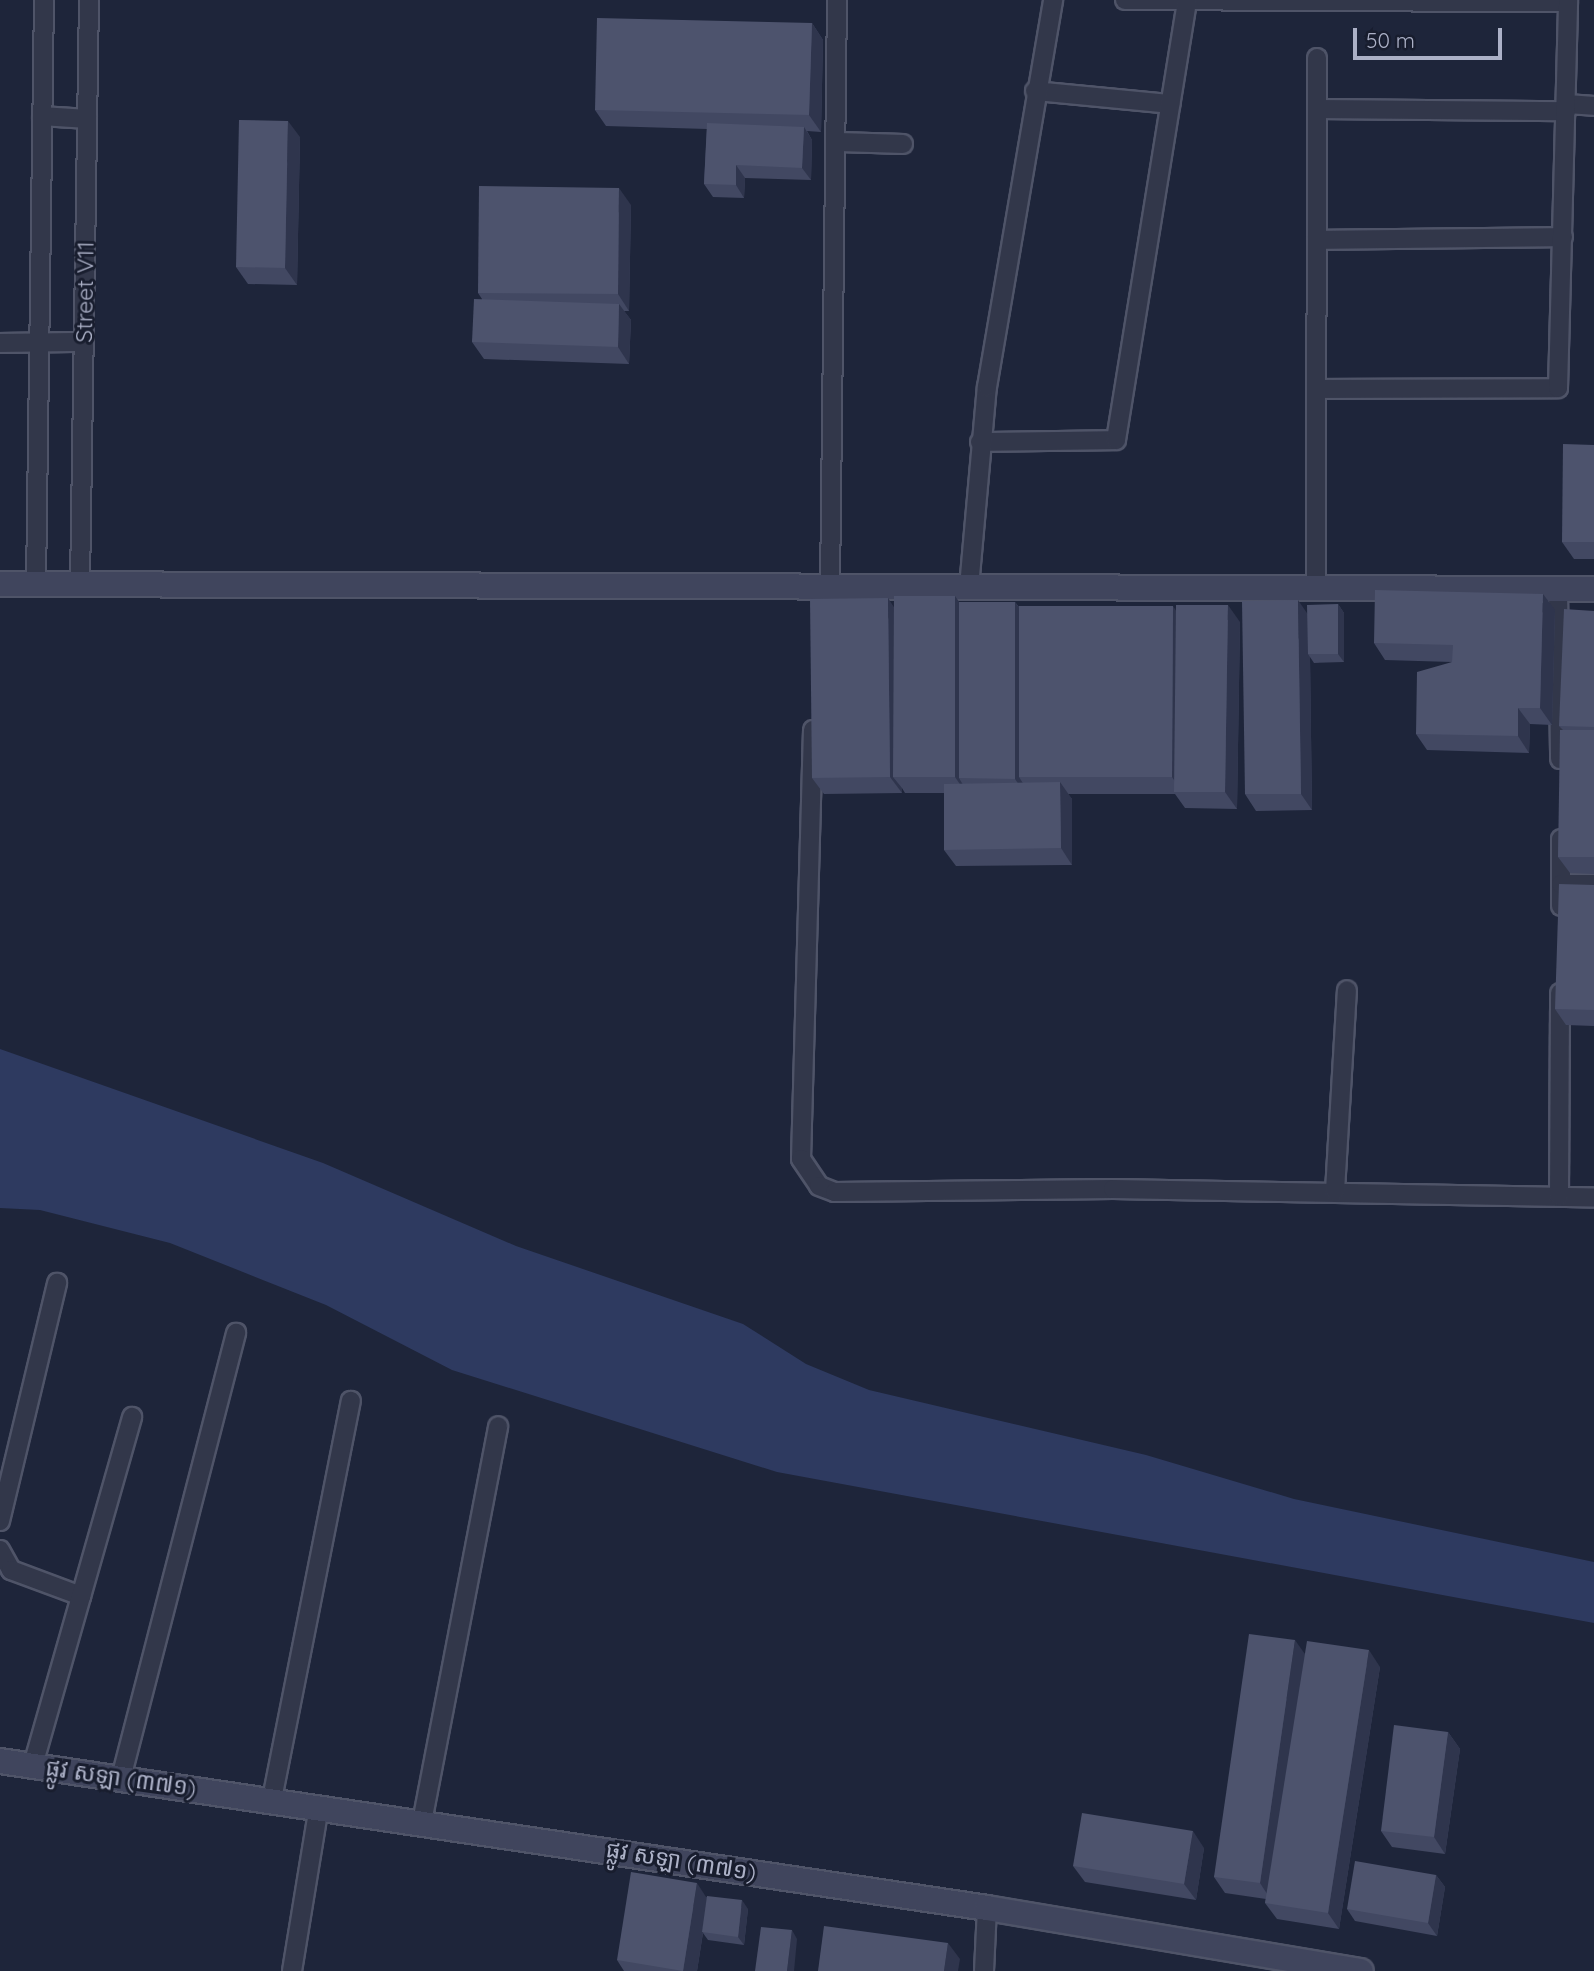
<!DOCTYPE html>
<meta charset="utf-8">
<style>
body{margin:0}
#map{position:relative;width:1594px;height:1971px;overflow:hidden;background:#1e253a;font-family:Quicksand,"Noto Sans Khmer",sans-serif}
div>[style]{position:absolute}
.water>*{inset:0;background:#2e3a60}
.roads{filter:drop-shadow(2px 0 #4f5468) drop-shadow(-2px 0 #4f5468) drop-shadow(0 2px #4f5468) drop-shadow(0 -2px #4f5468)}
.street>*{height:18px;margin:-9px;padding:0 9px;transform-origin:9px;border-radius:9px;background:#32374a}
.secondary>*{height:24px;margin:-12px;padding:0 12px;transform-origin:12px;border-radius:12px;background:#40455d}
.wall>*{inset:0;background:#424862}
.shaded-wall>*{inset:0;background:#2f354d}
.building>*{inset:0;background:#4d536d}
span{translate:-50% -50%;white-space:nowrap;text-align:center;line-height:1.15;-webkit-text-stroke:6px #181d2e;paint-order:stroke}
.street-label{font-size:23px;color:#acb1c7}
.scale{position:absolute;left:1353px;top:28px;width:149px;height:32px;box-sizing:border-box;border:4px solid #acb1c7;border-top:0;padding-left:9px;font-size:21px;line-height:24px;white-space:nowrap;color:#acb1c7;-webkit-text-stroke:5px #181d2e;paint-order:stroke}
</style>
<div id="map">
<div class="water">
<div style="clip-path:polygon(0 1049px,323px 1163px,516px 1246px,743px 1324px,806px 1364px,869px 1390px,1146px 1455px,1294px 1499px,1594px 1562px,1594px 1623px,777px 1472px,452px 1370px,326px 1305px,170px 1243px,40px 1210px,0 1208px)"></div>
</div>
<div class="roads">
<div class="street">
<div style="left:1125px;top:0;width:443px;rotate:0.3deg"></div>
<div style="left:1035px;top:91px;width:136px;rotate:5.5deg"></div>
<div style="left:1567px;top:104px;width:27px;rotate:4deg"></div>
<div style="left:1317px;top:109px;width:249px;rotate:0.5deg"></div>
<div style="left:42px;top:116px;width:45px;rotate:3.8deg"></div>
<div style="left:840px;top:142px;width:63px;rotate:1.8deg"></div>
<div style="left:1317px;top:240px;width:246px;rotate:-0.7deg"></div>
<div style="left:0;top:343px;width:84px;rotate:-0.7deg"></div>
<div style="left:1317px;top:389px;width:241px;rotate:-0.2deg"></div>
<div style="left:1558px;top:388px;width:388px;rotate:-88.5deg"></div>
<div style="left:980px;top:442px;width:136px;rotate:-0.8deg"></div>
<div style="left:1116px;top:440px;width:446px;rotate:-80.8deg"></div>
<div style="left:36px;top:584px;width:584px;rotate:-89.22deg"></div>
<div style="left:80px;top:584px;width:584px;rotate:-89.12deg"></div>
<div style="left:830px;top:587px;width:587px;rotate:-89.32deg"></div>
<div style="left:969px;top:587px;width:201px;rotate:-84.9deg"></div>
<div style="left:987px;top:387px;width:393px;rotate:-80.3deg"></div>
<div style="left:1316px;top:589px;width:531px;rotate:-89.89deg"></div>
<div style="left:1558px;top:589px;width:170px;rotate:89.3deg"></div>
<div style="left:813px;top:730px;width:429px;rotate:91.6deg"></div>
<div style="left:801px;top:1159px;width:32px;rotate:56deg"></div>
<div style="left:819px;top:1186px;width:17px;rotate:21deg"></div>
<div style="left:835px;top:1192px;width:278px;rotate:-0.6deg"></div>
<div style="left:1113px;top:1189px;width:481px;rotate:1deg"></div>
<div style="left:1561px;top:839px;width:67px;rotate:90deg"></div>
<div style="left:1561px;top:884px;width:33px"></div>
<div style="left:1335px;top:1191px;width:201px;rotate:-86.6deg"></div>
<div style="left:1559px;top:1196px;width:203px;rotate:-89.7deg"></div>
<div style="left:0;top:1521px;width:245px;rotate:-76.5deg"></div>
<div style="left:0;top:1550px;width:23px;rotate:61deg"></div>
<div style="left:11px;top:1570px;width:75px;rotate:20.4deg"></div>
<div style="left:33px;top:1765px;width:362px;rotate:-74.1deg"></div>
<div style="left:121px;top:1778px;width:460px;rotate:-75.5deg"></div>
<div style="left:272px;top:1799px;width:406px;rotate:-78.8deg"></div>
<div style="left:422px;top:1822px;width:403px;rotate:-79.1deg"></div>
<div style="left:292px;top:1971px;width:167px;rotate:-80.7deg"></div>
<div style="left:984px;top:1971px;width:63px;rotate:-87.3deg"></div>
</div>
<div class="secondary">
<div style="left:0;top:584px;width:1594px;rotate:0.18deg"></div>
<div style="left:0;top:1761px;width:998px;rotate:8.47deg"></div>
<div style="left:987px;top:1908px;width:379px;rotate:9.6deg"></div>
</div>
</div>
<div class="wall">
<div style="clip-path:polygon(812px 23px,823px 40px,821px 132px,807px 131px,812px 140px,811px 180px,745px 178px,744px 198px,713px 197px,704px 184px,707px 129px,606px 126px,595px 110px)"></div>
<div style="clip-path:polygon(300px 137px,297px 285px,248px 284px,236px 267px)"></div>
<div style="clip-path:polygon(631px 205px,629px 311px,624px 311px,631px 320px,629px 364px,484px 359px,472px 342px,482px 299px,478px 293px)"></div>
<div style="clip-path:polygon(1594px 445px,1594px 559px,1574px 559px,1562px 542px)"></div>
<div style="clip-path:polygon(959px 602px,1015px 602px,1019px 607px,1176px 611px,1240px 622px,1237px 809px,1185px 808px,1175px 794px,1068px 794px,1072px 799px,1072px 865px,956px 866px,944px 850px,944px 793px,905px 793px,902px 788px,902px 793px,824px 794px,812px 778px,894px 607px)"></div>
<div style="clip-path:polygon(1338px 604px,1344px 613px,1344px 662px,1314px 663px,1310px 657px,1312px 810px,1256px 811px,1245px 794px,1307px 614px)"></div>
<div style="clip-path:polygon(1555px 610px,1552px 725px,1530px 724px,1529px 753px,1427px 750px,1416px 734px,1452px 662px,1385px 660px,1374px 643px)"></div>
<div style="clip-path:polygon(1594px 611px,1594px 874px,1570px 873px,1558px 857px,1563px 730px,1559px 726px)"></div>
<div style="clip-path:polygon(1594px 885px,1594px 1026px,1566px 1025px,1555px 1009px)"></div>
<div style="clip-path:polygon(1305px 1653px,1380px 1667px,1339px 1929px,1277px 1919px,1265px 1903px,1266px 1899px,1225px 1893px,1214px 1877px)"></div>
<div style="clip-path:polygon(1448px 1732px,1460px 1749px,1445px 1854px,1392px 1847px,1381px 1831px)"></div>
<div style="clip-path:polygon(1204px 1848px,1196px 1900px,1085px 1882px,1073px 1866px)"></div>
<div style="clip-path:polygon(1436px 1875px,1445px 1887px,1437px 1936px,1355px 1921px,1347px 1909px)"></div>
<div style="clip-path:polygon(707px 1897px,748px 1909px,744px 1945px,708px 1940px,703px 1933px,697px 1971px,624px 1971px,617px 1960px)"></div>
</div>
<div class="shaded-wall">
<div style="clip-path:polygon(812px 23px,823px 40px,821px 132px,809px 115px)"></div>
<div style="clip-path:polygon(288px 121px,300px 137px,297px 285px,285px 268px)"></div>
<div style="clip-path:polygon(804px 127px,812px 140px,811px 180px,802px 168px)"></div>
<div style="clip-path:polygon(736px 165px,745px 178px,744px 198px,736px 185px)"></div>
<div style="clip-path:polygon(619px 188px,631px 205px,629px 311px,618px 294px)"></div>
<div style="clip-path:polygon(619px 304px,631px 320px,629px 364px,618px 347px)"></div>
<div style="clip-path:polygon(1543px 594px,1555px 610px,1552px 725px,1540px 708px)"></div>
<div style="clip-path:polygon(955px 596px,967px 613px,959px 778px,966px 790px,966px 793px,955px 777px)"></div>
<div style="clip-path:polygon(888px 598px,899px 615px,893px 777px,902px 788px,902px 793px,890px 777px)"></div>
<div style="clip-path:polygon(1298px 600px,1309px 616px,1308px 654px,1310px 657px,1312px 810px,1301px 794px)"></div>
<div style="clip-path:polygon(1015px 602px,1027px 619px,1019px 777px,1026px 788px,1026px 795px,1015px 779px)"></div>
<div style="clip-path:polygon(1338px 604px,1344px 613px,1344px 662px,1338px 654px)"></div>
<div style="clip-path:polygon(1228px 605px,1240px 622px,1237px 809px,1225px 792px)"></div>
<div style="clip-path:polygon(1173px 606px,1184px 623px,1182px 792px,1172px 777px)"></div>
<div style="clip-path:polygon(1518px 708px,1530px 724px,1529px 753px,1518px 736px)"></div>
<div style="clip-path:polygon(1060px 782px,1072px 799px,1072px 865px,1061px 848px)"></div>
<div style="clip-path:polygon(1295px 1640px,1307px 1657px,1271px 1900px,1260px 1883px)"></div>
<div style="clip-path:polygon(1369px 1650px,1380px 1667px,1339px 1929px,1328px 1913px)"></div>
<div style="clip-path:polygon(1448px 1732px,1460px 1749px,1445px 1854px,1434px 1837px)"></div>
<div style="clip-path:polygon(1193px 1831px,1204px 1848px,1196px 1900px,1184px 1884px)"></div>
<div style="clip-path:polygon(1436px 1875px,1445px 1887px,1437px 1936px,1428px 1923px)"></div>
<div style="clip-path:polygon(697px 1883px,708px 1900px,697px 1971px,683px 1971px)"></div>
<div style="clip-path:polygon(742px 1900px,748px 1909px,744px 1945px,738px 1937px)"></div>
<div style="clip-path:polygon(792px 1930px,797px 1939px,794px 1971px,787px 1971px)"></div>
<div style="clip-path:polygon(948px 1943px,960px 1959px,958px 1971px,944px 1971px)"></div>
</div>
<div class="building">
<div style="clip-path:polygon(597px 18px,812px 23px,809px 115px,595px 110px)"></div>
<div style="clip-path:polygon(239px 120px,288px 121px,285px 268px,236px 267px)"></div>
<div style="clip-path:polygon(707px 123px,804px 127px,802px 168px,736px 165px,736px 185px,704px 184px)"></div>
<div style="clip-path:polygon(479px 186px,619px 188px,618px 294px,478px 293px)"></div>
<div style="clip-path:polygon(474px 299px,619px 304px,618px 347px,472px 342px)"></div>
<div style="clip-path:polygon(1563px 444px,1594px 445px,1594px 542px,1562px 542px)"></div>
<div style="clip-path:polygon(1375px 590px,1543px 594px,1540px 708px,1518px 708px,1518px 736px,1416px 734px,1417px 672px,1452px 662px,1453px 645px,1374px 643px)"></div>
<div style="clip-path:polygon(894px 596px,955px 596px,955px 777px,893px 777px)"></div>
<div style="clip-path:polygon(888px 598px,890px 777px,812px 778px,810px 599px)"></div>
<div style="clip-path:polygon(1298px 600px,1301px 794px,1245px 794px,1242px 601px)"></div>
<div style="clip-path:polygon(959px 602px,1015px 602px,1015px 779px,959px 778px)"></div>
<div style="clip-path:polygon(1338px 604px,1338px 654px,1308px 654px,1307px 605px)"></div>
<div style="clip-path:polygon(1176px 605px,1228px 605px,1225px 792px,1174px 792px)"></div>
<div style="clip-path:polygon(1019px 606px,1173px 606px,1172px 777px,1019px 777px)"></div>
<div style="clip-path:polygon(1564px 609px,1594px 611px,1594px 727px,1559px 726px)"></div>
<div style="clip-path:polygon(1560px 730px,1594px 730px,1594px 857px,1558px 857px)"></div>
<div style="clip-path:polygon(1060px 782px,1061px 848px,944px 850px,944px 784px)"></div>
<div style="clip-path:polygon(1559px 884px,1594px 885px,1594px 1010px,1555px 1009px)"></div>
<div style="clip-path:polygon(1249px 1634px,1295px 1640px,1260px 1883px,1214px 1877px)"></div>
<div style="clip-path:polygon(1307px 1641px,1369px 1650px,1328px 1913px,1265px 1903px)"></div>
<div style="clip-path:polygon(1394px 1725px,1448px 1732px,1434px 1837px,1381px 1831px)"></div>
<div style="clip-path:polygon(1082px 1813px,1193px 1831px,1184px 1884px,1073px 1866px)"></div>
<div style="clip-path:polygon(1355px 1861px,1436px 1875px,1428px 1923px,1347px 1909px)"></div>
<div style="clip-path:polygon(631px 1872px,697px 1883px,683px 1971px,617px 1960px)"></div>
<div style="clip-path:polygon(707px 1896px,742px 1900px,738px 1937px,702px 1932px)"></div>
<div style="clip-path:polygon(824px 1926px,948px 1943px,944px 1971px,818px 1971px)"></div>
<div style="clip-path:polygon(761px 1927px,792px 1930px,787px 1971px,755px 1971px)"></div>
</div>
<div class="street-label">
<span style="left:85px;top:292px;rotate:-89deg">Street V11</span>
<span style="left:121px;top:1778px;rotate:8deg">ផ្លូវ សឡា (៣៧១)</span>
<span style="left:681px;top:1861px;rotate:9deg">ផ្លូវ សឡា (៣៧១)</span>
</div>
<div class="scale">50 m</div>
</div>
